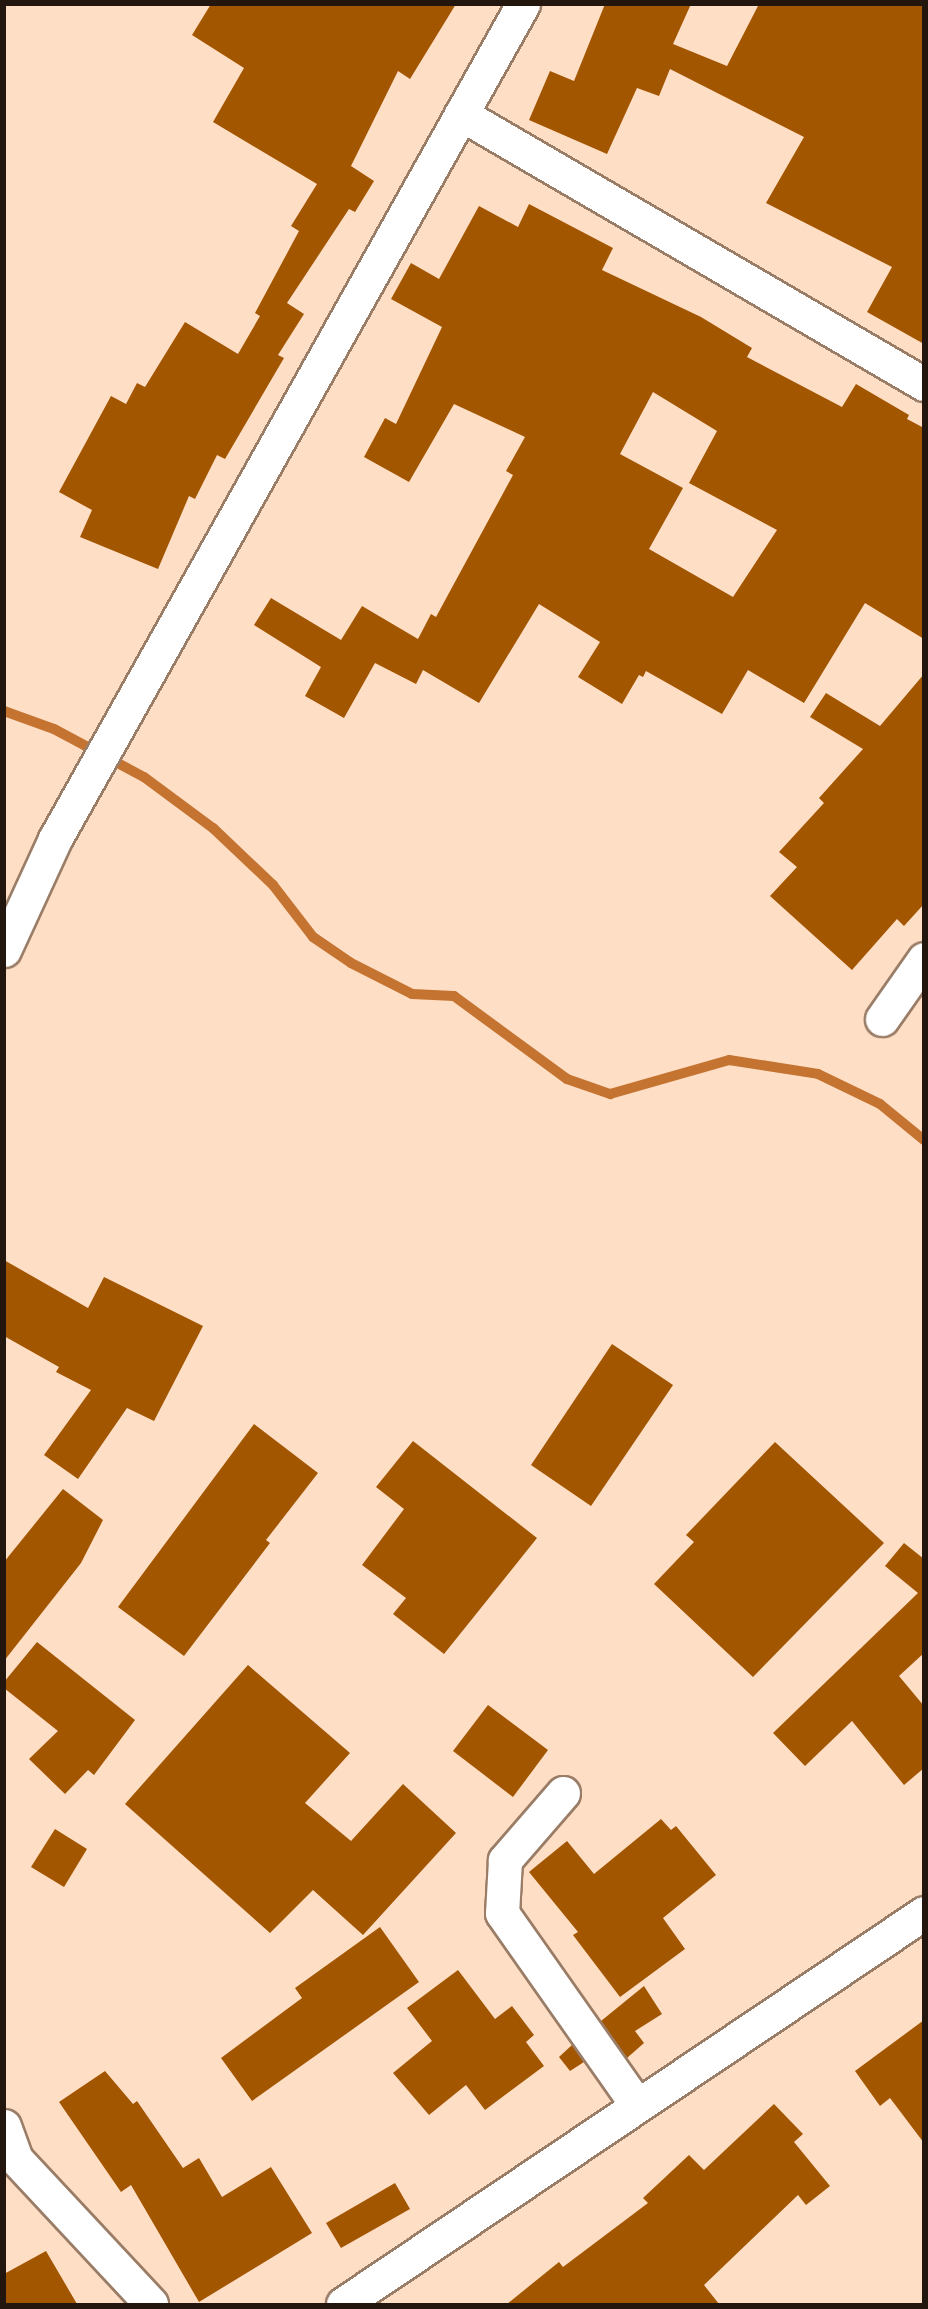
<!DOCTYPE html>
<style>
body{margin:0}
#map{position:relative;width:928px;height:2309px;overflow:hidden;background:#ffdec6;font-family:Montserrat,sans-serif}
div>[style]{position:absolute}
.stream>*{height:10px;margin:-5px;padding:0 5px;transform-origin:5px;border-radius:5px;background:#c47430}
.building>*{inset:0;background:#a35600}
.roads{filter:drop-shadow(2px 0 #9a7d67) drop-shadow(-2px 0 #9a7d67) drop-shadow(0 2px #9a7d67) drop-shadow(0 -2px #9a7d67)}
.minor>*{height:33px;margin:-16.5px;padding:0 16.5px;transform-origin:16.5px;border-radius:16.5px;background:#fff}
.major>*{height:33px;margin:-16.5px;padding:0 16.5px;transform-origin:16.5px;border-radius:16.5px;background:#fff}
span{translate:-50% -50%;white-space:nowrap;text-align:center;line-height:1.15;-webkit-text-stroke:4.5px #fff;paint-order:stroke}
.frame{position:absolute;inset:0;border:6px solid #22160e;pointer-events:none}
</style>
<div id="map">
<div class="stream">
<div style="left:4px;top:711px;width:53px;rotate:19.8deg"></div>
<div style="left:54px;top:729px;width:102px;rotate:28.1deg"></div>
<div style="left:144px;top:777px;width:86px;rotate:36.5deg"></div>
<div style="left:213px;top:828px;width:83px;rotate:43.5deg"></div>
<div style="left:273px;top:885px;width:66px;rotate:52.4deg"></div>
<div style="left:313px;top:937px;width:46px;rotate:34.4deg"></div>
<div style="left:351px;top:963px;width:68px;rotate:26.9deg"></div>
<div style="left:412px;top:994px;width:42px;rotate:2.7deg"></div>
<div style="left:454px;top:996px;width:140px;rotate:36.3deg"></div>
<div style="left:567px;top:1079px;width:46px;rotate:19.2deg"></div>
<div style="left:610px;top:1094px;width:124px;rotate:-15.9deg"></div>
<div style="left:729px;top:1060px;width:90px;rotate:8.9deg"></div>
<div style="left:818px;top:1074px;width:69px;rotate:25.8deg"></div>
<div style="left:880px;top:1104px;width:57px;rotate:39.3deg"></div>
</div>
<div class="building">
<div style="clip-path:polygon(211px 4px,456px 4px,410px 79px,398px 71px,351px 166px,374px 181px,355px 212px,349px 209px,287px 303px,304px 314px,278px 355px,284px 358px,225px 459px,217px 455px,195px 499px,189px 496px,158px 569px,80px 537px,92px 510px,59px 492px,111px 396px,126px 404px,137px 383px,145px 387px,185px 322px,238px 354px,260px 316px,255px 313px,299px 231px,291px 226px,317px 184px,213px 122px,244px 68px,192px 35px)"></div>
<div style="clip-path:polygon(605px 4px,691px 4px,673px 44px,727px 66px,759px 4px,924px 4px,924px 344px,867px 312px,892px 267px,766px 203px,804px 137px,670px 69px,659px 96px,637px 88px,607px 154px,529px 120px,550px 71px,574px 81px)"></div>
<div style="clip-path:polygon(evenodd,529px 204px,613px 248px,602px 270px,701px 317px,752px 348px,747px 357px,842px 407px,856px 384px,909px 415px,907px 419px,924px 428px,924px 639px,865px 603px,804px 703px,748px 670px,722px 714px,646px 671px,643px 677px,639px 675px,622px 704px,578px 677px,600px 642px,539px 604px,479px 703px,423px 670px,416px 684px,375px 663px,344px 718px,305px 696px,321px 667px,254px 625px,271px 598px,341px 640px,362px 606px,418px 639px,431px 614px,436px 617px,513px 475px,506px 471px,525px 437px,454px 404px,409px 482px,364px 457px,385px 418px,396px 424px,442px 327px,391px 299px,411px 263px,439px 279px,479px 206px,518px 227px,529px 204px,653px 392px,717px 431px,689px 483px,777px 530px,733px 597px,649px 549px,683px 488px,620px 454px,653px 392px)"></div>
<div style="clip-path:polygon(924px 674px,924px 904px,904px 926px,897px 919px,852px 970px,770px 896px,797px 867px,779px 852px,824px 803px,819px 798px,863px 749px,810px 717px,826px 693px,880px 726px)"></div>
<div style="clip-path:polygon(4px 1260px,88px 1308px,104px 1277px,203px 1326px,154px 1421px,127px 1408px,78px 1479px,44px 1455px,91px 1390px,56px 1372px,59px 1367px,4px 1336px)"></div>
<div style="clip-path:polygon(612px 1344px,673px 1385px,591px 1506px,531px 1465px)"></div>
<div style="clip-path:polygon(254px 1424px,318px 1473px,266px 1540px,270px 1543px,184px 1656px,118px 1607px)"></div>
<div style="clip-path:polygon(413px 1441px,537px 1538px,444px 1654px,393px 1614px,406px 1598px,362px 1565px,404px 1509px,376px 1487px)"></div>
<div style="clip-path:polygon(775px 1442px,884px 1543px,753px 1677px,654px 1584px,694px 1542px,686px 1535px)"></div>
<div style="clip-path:polygon(63px 1489px,103px 1520px,81px 1563px,4px 1661px,4px 1562px)"></div>
<div style="clip-path:polygon(904px 1543px,924px 1559px,924px 1653px,899px 1676px,924px 1706px,924px 1768px,904px 1785px,852px 1721px,805px 1766px,773px 1733px,918px 1593px,885px 1566px)"></div>
<div style="clip-path:polygon(37px 1642px,135px 1720px,94px 1775px,88px 1770px,65px 1794px,29px 1759px,58px 1731px,4px 1688px,4px 1682px)"></div>
<div style="clip-path:polygon(248px 1665px,350px 1753px,305px 1803px,351px 1841px,403px 1784px,456px 1833px,363px 1935px,313px 1890px,270px 1933px,125px 1804px)"></div>
<div style="clip-path:polygon(488px 1705px,548px 1750px,513px 1797px,453px 1751px)"></div>
<div style="clip-path:polygon(661px 1819px,671px 1830px,676px 1826px,716px 1875px,663px 1918px,685px 1949px,620px 1997px,573px 1935px,578px 1932px,529px 1872px,567px 1841px,594px 1874px)"></div>
<div style="clip-path:polygon(55px 1829px,87px 1849px,64px 1887px,31px 1867px)"></div>
<div style="clip-path:polygon(380px 1927px,419px 1982px,252px 2101px,221px 2058px,302px 1998px,295px 1988px)"></div>
<div style="clip-path:polygon(458px 1970px,495px 2019px,512px 2006px,534px 2035px,526px 2042px,544px 2066px,485px 2110px,466px 2085px,429px 2115px,393px 2073px,432px 2041px,407px 2008px)"></div>
<div style="clip-path:polygon(644px 1986px,662px 2014px,635px 2031px,644px 2043px,627px 2058px,601px 2021px)"></div>
<div style="clip-path:polygon(924px 2020px,924px 2143px,890px 2098px,880px 2106px,855px 2071px)"></div>
<div style="clip-path:polygon(572px 2045px,584px 2062px,570px 2071px,559px 2057px)"></div>
<div style="clip-path:polygon(105px 2071px,133px 2104px,137px 2101px,183px 2168px,199px 2158px,222px 2197px,271px 2167px,312px 2233px,199px 2302px,131px 2185px,121px 2192px,59px 2102px)"></div>
<div style="clip-path:polygon(774px 2104px,803px 2134px,794px 2142px,830px 2186px,806px 2205px,798px 2195px,704px 2285px,719px 2304px,507px 2304px,559px 2262px,563px 2267px,648px 2203px,643px 2198px,689px 2155px,704px 2170px)"></div>
<div style="clip-path:polygon(395px 2183px,410px 2209px,341px 2248px,326px 2223px)"></div>
<div style="clip-path:polygon(46px 2251px,77px 2304px,4px 2304px,4px 2274px)"></div>
</div>
<div class="roads">
<div class="minor">
<div style="left:461px;top:114px;width:536px;rotate:30.25deg"></div>
<div style="left:4px;top:950px;width:122px;rotate:-65.3deg"></div>
<div style="left:55px;top:839px;width:957px;rotate:-60.73deg"></div>
<div style="left:882px;top:1019px;width:73px;rotate:-55deg"></div>
<div style="left:563px;top:1793px;width:89px;rotate:130.9deg"></div>
<div style="left:505px;top:1860px;width:53px;rotate:93.2deg"></div>
<div style="left:502px;top:1913px;width:235px;rotate:54.9deg"></div>
<div style="left:4px;top:2126px;width:35px;rotate:70deg"></div>
<div style="left:16px;top:2159px;width:198px;rotate:47deg"></div>
</div>
<div class="major">
<div style="left:343px;top:2304px;width:700px;rotate:-33.94deg"></div>
</div>
</div>
<div class="frame"></div>
</div>
